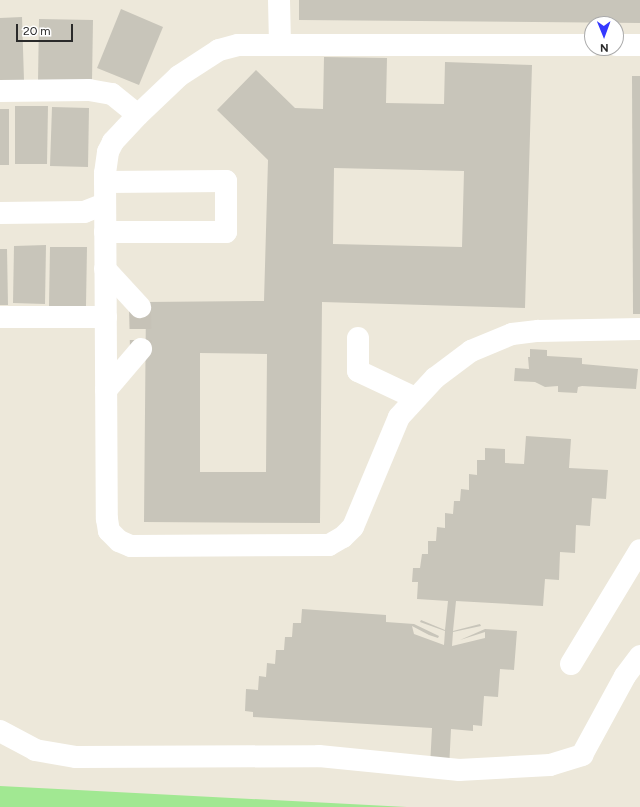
<!DOCTYPE html>
<style>
body{margin:0}
#map{position:relative;width:640px;height:807px;overflow:hidden;background:#ede8da;font-family:Figtree,sans-serif}
div>[style]{position:absolute}
.green>*{inset:0;background:#a1e892}
.building>*{inset:0;background:#c8c5ba}
.minor-tunnel>*{height:22px;margin-top:-11px;transform-origin:0;background:repeating-linear-gradient(90deg,#c6c2b7 0 22px,transparent 0 33px)}
.minor>*{height:22px;margin:-11px;padding:0 11px;transform-origin:11px;border-radius:11px;background:#fff}
span{translate:-50% -50%;white-space:nowrap;text-align:center;line-height:1.15;-webkit-text-stroke:3px #fff;paint-order:stroke}
.north{position:absolute;left:584px;top:16px;width:40px;height:40px;box-sizing:border-box;background:#fff;border:1px solid #aaa;border-radius:50%;rotate:179deg;font-size:11px;font-weight:700;line-height:16px;text-align:center;color:#2a2a2a}
.north::after{content:'';display:block;margin:auto;width:14px;height:18px;background:#3539ff;clip-path:polygon(50% 0,100% 100%,50% 72%,0 100%)}
.scale{position:absolute;left:16px;top:24px;width:57px;height:18px;box-sizing:border-box;border:2px solid #2a2a2a;border-top:0;padding-left:5px;font-size:12px;line-height:14px;white-space:nowrap;color:#2a2a2a;-webkit-text-stroke:3px #fff;paint-order:stroke}
</style>
<div id="map">
<div class="green">
<div style="clip-path:polygon(0 786px,407px 807px,0 807px)"></div>
</div>
<div class="building">
<div style="clip-path:polygon(299px 0,640px 0,640px 23px,299px 20px)"></div>
<div style="clip-path:polygon(121px 9px,163px 27px,139px 85px,97px 68px)"></div>
<div style="clip-path:polygon(22px 17px,24px 81px,0 81px,0 18px)"></div>
<div style="clip-path:polygon(39px 19px,93px 20px,92px 81px,38px 81px)"></div>
<div style="clip-path:polygon(evenodd,324px 57px,387px 58px,386px 103px,444px 104px,445px 62px,532px 65px,525px 308px,322px 302px,320px 523px,144px 522px,146px 302px,264px 301px,268px 160px,217px 110px,256px 70px,295px 108px,323px 109px,324px 57px,334px 168px,464px 171px,462px 247px,333px 244px,334px 168px,324px 57px,200px 353px,267px 354px,266px 472px,200px 472px,200px 353px)"></div>
<div style="clip-path:polygon(632px 76px,640px 76px,640px 314px,633px 314px)"></div>
<div style="clip-path:polygon(15px 106px,48px 106px,47px 164px,15px 164px)"></div>
<div style="clip-path:polygon(52px 107px,89px 108px,88px 167px,50px 166px)"></div>
<div style="clip-path:polygon(0 109px,9px 109px,9px 165px,0 165px)"></div>
<div style="clip-path:polygon(46px 245px,45px 304px,13px 303px,14px 246px)"></div>
<div style="clip-path:polygon(50px 247px,87px 247px,86px 306px,49px 306px)"></div>
<div style="clip-path:polygon(0 249px,7px 249px,8px 305px,0 305px)"></div>
<div style="clip-path:polygon(530px 349px,547px 350px,547px 356px,582px 358px,582px 364px,638px 369px,636px 389px,582px 386px,578px 387px,577px 393px,558px 392px,558px 386px,545px 387px,535px 382px,514px 381px,515px 368px,529px 369px,528px 357px,530px 357px)"></div>
<div style="clip-path:polygon(526px 436px,571px 439px,569px 468px,608px 470px,606px 499px,592px 498px,590px 526px,576px 525px,575px 553px,560px 552px,559px 580px,545px 579px,543px 606px,456px 601px,453px 631px,480px 624px,481px 626px,453px 632px,452px 646px,485px 638px,485px 632px,460px 640px,485px 629px,517px 631px,514px 670px,500px 669px,498px 697px,484px 696px,482px 726px,473px 725px,473px 731px,451px 729px,449px 769px,430px 767px,432px 728px,253px 717px,253px 712px,245px 711px,246px 689px,258px 690px,259px 676px,266px 677px,267px 663px,275px 664px,276px 650px,284px 650px,285px 637px,292px 637px,293px 623px,301px 623px,302px 609px,386px 615px,386px 622px,414px 624px,439px 636px,438px 638px,429px 635px,412px 626px,414px 634px,444px 645px,445px 631px,420px 622px,421px 620px,445px 630px,448px 601px,417px 599px,418px 582px,412px 582px,413px 568px,420px 568px,422px 554px,428px 554px,428px 541px,436px 541px,437px 527px,445px 528px,445px 513px,453px 514px,454px 501px,460px 501px,461px 489px,469px 490px,469px 474px,477px 475px,477px 460px,485px 460px,485px 448px,505px 449px,505px 463px,524px 464px)"></div>
</div>
<div class="minor-tunnel">
<div style="left:140px;top:307px;width:42px;rotate:88.6deg"></div>
</div>
<div class="minor">
<div style="left:279px;top:0;width:44px;rotate:88.7deg"></div>
<div style="left:592px;top:45px;width:354px;rotate:180deg"></div>
<div style="left:238px;top:45px;width:20px;rotate:165deg"></div>
<div style="left:219px;top:50px;width:48px;rotate:147deg"></div>
<div style="left:179px;top:76px;width:57px;rotate:136.4deg"></div>
<div style="left:138px;top:115px;width:37px;rotate:133deg"></div>
<div style="left:113px;top:142px;width:11px;rotate:117deg"></div>
<div style="left:108px;top:152px;width:21px;rotate:98deg"></div>
<div style="left:105px;top:173px;width:346px;rotate:89.7deg"></div>
<div style="left:107px;top:519px;width:12px;rotate:81deg"></div>
<div style="left:109px;top:531px;width:14px;rotate:45deg"></div>
<div style="left:119px;top:541px;width:13px;rotate:23deg"></div>
<div style="left:131px;top:546px;width:198px;rotate:-0.3deg"></div>
<div style="left:329px;top:545px;width:16px;rotate:-30deg"></div>
<div style="left:343px;top:537px;width:14px;rotate:-45deg"></div>
<div style="left:353px;top:527px;width:119px;rotate:-67.3deg"></div>
<div style="left:399px;top:417px;width:53px;rotate:-47.3deg"></div>
<div style="left:435px;top:378px;width:45px;rotate:-36.9deg"></div>
<div style="left:471px;top:351px;width:44px;rotate:-22.5deg"></div>
<div style="left:512px;top:334px;width:26px;rotate:-7deg"></div>
<div style="left:538px;top:331px;width:102px;rotate:-1.1deg"></div>
<div style="left:616px;top:45px;width:24px"></div>
<div style="left:0;top:91px;width:89px;rotate:-0.6deg"></div>
<div style="left:89px;top:90px;width:23px;rotate:10deg"></div>
<div style="left:112px;top:94px;width:33px;rotate:39deg"></div>
<div style="left:0;top:213px;width:84px;rotate:-0.7deg"></div>
<div style="left:84px;top:212px;width:22px;rotate:-21deg"></div>
<div style="left:105px;top:232px;width:121px"></div>
<div style="left:226px;top:232px;width:51px;rotate:-90deg"></div>
<div style="left:226px;top:181px;width:121px;rotate:179.5deg"></div>
<div style="left:105px;top:269px;width:52px;rotate:47.4deg"></div>
<div style="left:0;top:317px;width:106px"></div>
<div style="left:358px;top:338px;width:33px;rotate:90deg"></div>
<div style="left:358px;top:371px;width:63px;rotate:25.3deg"></div>
<div style="left:106px;top:390px;width:54px;rotate:-49.5deg"></div>
<div style="left:571px;top:664px;width:133px;rotate:-58.8deg"></div>
<div style="left:0;top:731px;width:40px;rotate:28deg"></div>
<div style="left:35px;top:750px;width:42px;rotate:9.7deg"></div>
<div style="left:76px;top:757px;width:243px;rotate:-0.2deg"></div>
<div style="left:319px;top:756px;width:141px;rotate:5.7deg"></div>
<div style="left:459px;top:770px;width:91px;rotate:-3.1deg"></div>
<div style="left:550px;top:765px;width:34px;rotate:-17deg"></div>
<div style="left:582px;top:755px;width:90px;rotate:-61.4deg"></div>
<div style="left:625px;top:676px;width:25px;rotate:-53deg"></div>
</div>
<div class="north">N</div>
<div class="scale">20 m</div>
</div>
